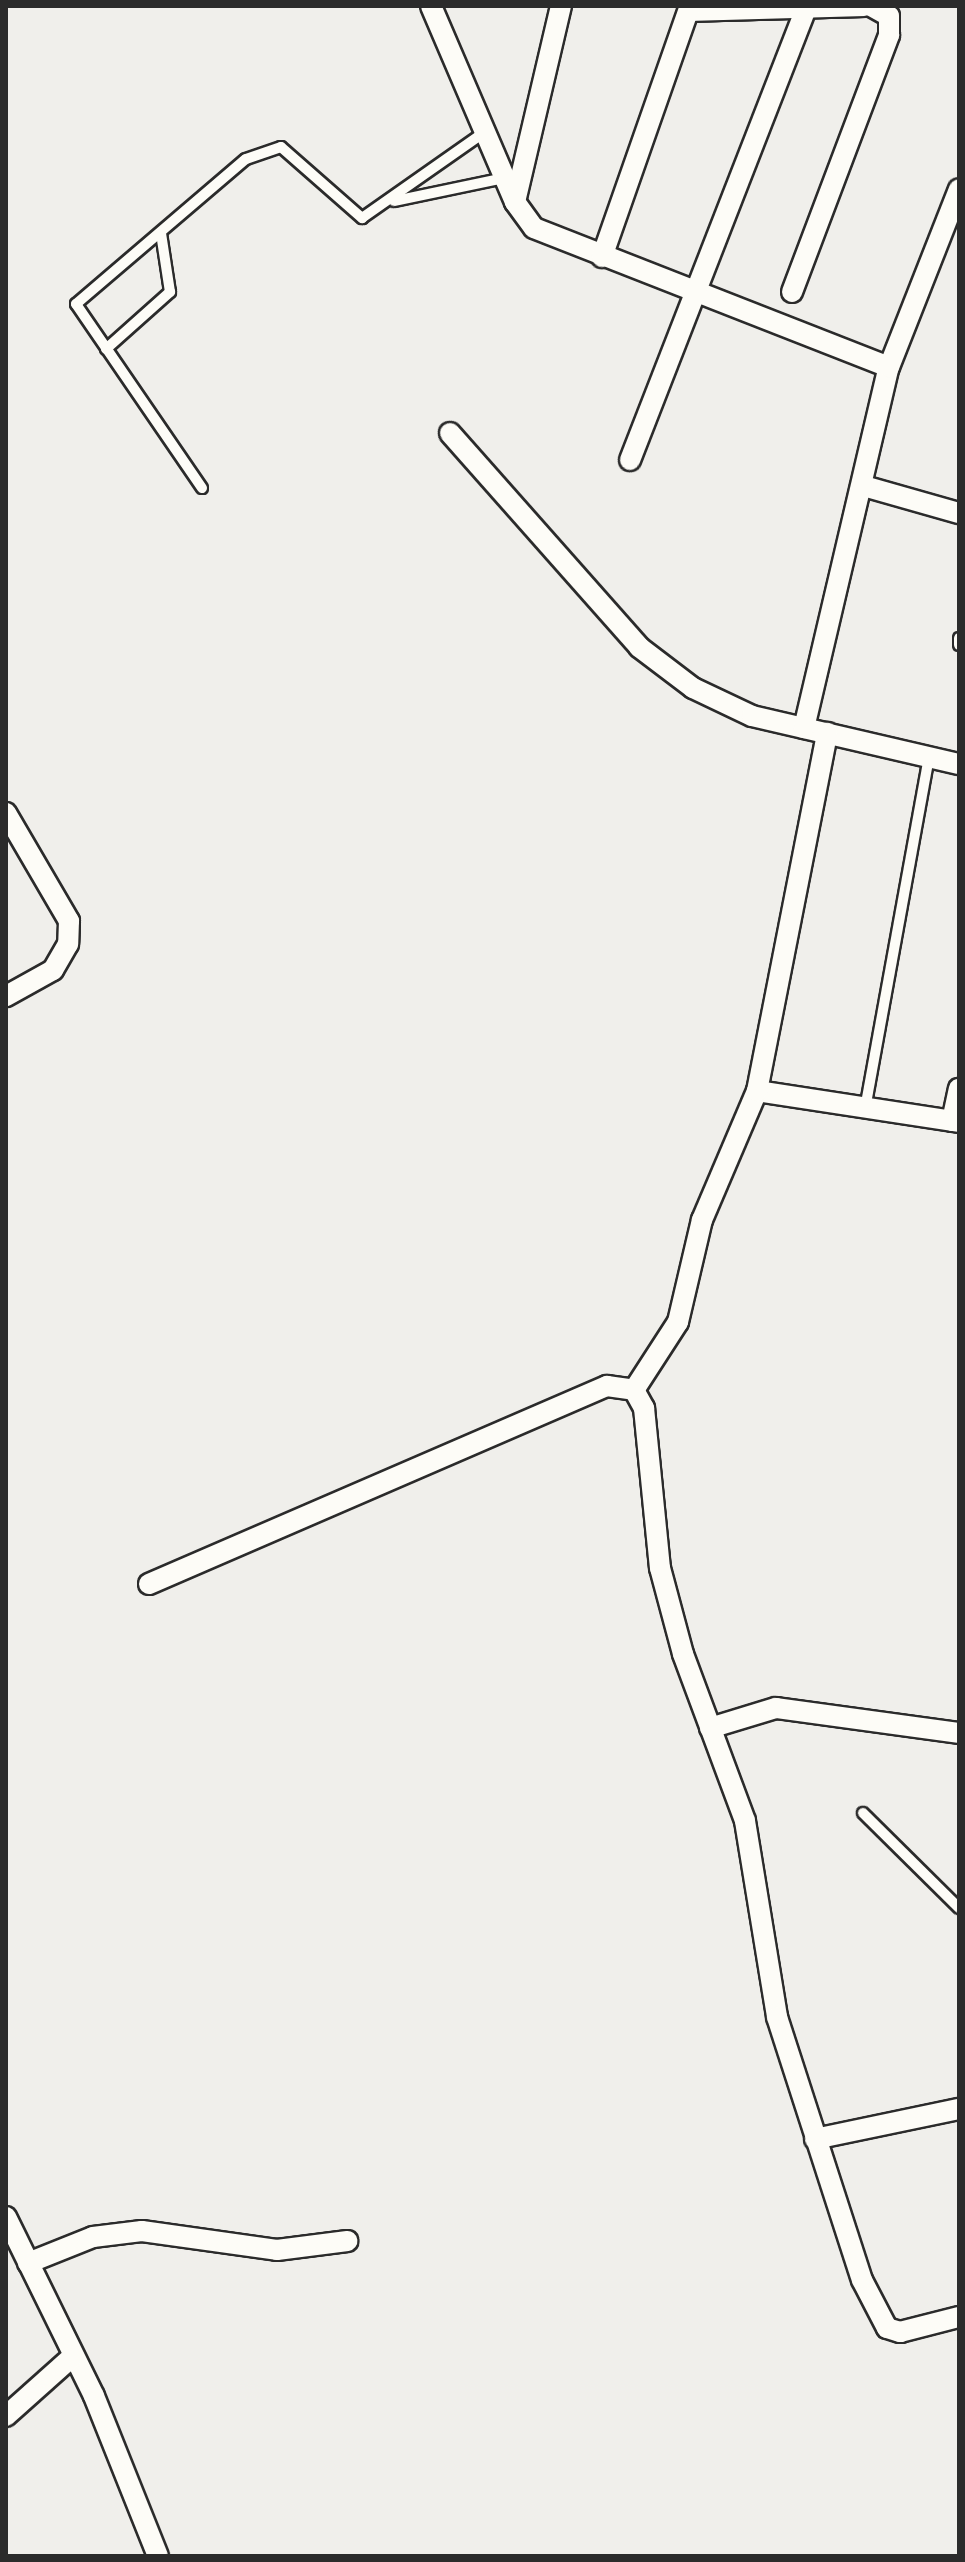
<!DOCTYPE html>
<style>
body{margin:0}
#map{position:relative;width:965px;height:2562px;overflow:hidden;background:#f0efeb;font-family:"Architects Daughter",sans-serif}
div>[style]{position:absolute}
.roads{filter:drop-shadow(2px 0 #2b2b2b) drop-shadow(-2px 0 #2b2b2b) drop-shadow(0 2px #2b2b2b) drop-shadow(0 -2px #2b2b2b)}
.service>*{height:10px;margin:-5px;padding:0 5px;transform-origin:5px;border-radius:5px;background:#fdfcf7}
.minor>*{height:20px;margin:-10px;padding:0 10px;transform-origin:10px;border-radius:10px;background:#fdfcf7}
span{translate:-50% -50%;white-space:nowrap;text-align:center;line-height:1.15;-webkit-text-stroke:6px #fdfcf7;paint-order:stroke}
.frame{position:absolute;inset:0;border:8px solid #2b2b2b;pointer-events:none}
</style>
<div id="map">
<div class="roads">
<div class="service">
<div style="left:394px;top:201px;width:112px;rotate:-11.8deg"></div>
<div style="left:106px;top:349px;width:86px;rotate:-41.7deg"></div>
<div style="left:170px;top:292px;width:60px;rotate:-98.7deg"></div>
<div style="left:202px;top:488px;width:223px;rotate:-124.4deg"></div>
<div style="left:76px;top:304px;width:223px;rotate:-40.5deg"></div>
<div style="left:246px;top:159px;width:37px;rotate:-19deg"></div>
<div style="left:281px;top:147px;width:108px;rotate:41.2deg"></div>
<div style="left:362px;top:218px;width:150px;rotate:-35deg"></div>
<div style="left:959px;top:638px;width:7px;rotate:90deg"></div>
<div style="left:865px;top:1109px;width:358px;rotate:-79.7deg"></div>
<div style="left:863px;top:1813px;width:135px;rotate:44.7deg"></div>
</div>
<div class="minor">
<div style="left:431px;top:6px;width:213px;rotate:66.8deg"></div>
<div style="left:515px;top:202px;width:32px;rotate:54deg"></div>
<div style="left:534px;top:228px;width:381px;rotate:21.4deg"></div>
<div style="left:689px;top:11px;width:175px;rotate:-1.6deg"></div>
<div style="left:515px;top:202px;width:201px;rotate:-76.8deg"></div>
<div style="left:602px;top:257px;width:266px;rotate:-70.7deg"></div>
<div style="left:792px;top:292px;width:275px;rotate:-69.3deg"></div>
<div style="left:889px;top:35px;width:19px;rotate:-90deg"></div>
<div style="left:889px;top:16px;width:21px;rotate:-151deg"></div>
<div style="left:450px;top:433px;width:286px;rotate:48.5deg"></div>
<div style="left:639px;top:647px;width:68px;rotate:37.2deg"></div>
<div style="left:693px;top:688px;width:65px;rotate:25.4deg"></div>
<div style="left:752px;top:716px;width:212px;rotate:13.1deg"></div>
<div style="left:630px;top:460px;width:487px;rotate:-68.7deg"></div>
<div style="left:864px;top:486px;width:99px;rotate:15.9deg"></div>
<div style="left:804px;top:728px;width:371px;rotate:-76.8deg"></div>
<div style="left:889px;top:367px;width:191px;rotate:-68.5deg"></div>
<div style="left:6px;top:813px;width:125px;rotate:59.7deg"></div>
<div style="left:69px;top:921px;width:23px;rotate:92deg"></div>
<div style="left:68px;top:944px;width:30px;rotate:120deg"></div>
<div style="left:53px;top:970px;width:54px;rotate:151deg"></div>
<div style="left:757px;top:1091px;width:204px;rotate:8.7deg"></div>
<div style="left:952px;top:1121px;width:33px;rotate:-78deg"></div>
<div style="left:634px;top:1390px;width:81px;rotate:-57.1deg"></div>
<div style="left:678px;top:1322px;width:105px;rotate:-76.8deg"></div>
<div style="left:702px;top:1220px;width:140px;rotate:-66.9deg"></div>
<div style="left:757px;top:1091px;width:365px;rotate:-78.9deg"></div>
<div style="left:149px;top:1584px;width:499px;rotate:-23.4deg"></div>
<div style="left:607px;top:1386px;width:27px;rotate:8deg"></div>
<div style="left:634px;top:1390px;width:21px;rotate:61deg"></div>
<div style="left:644px;top:1408px;width:161px;rotate:84.3deg"></div>
<div style="left:660px;top:1568px;width:89px;rotate:75deg"></div>
<div style="left:683px;top:1654px;width:178px;rotate:69.6deg"></div>
<div style="left:745px;top:1821px;width:199px;rotate:80.7deg"></div>
<div style="left:777px;top:2017px;width:276px;rotate:72.1deg"></div>
<div style="left:862px;top:2280px;width:54px;rotate:62.5deg"></div>
<div style="left:887px;top:2328px;width:14px;rotate:17deg"></div>
<div style="left:900px;top:2332px;width:61px;rotate:-14.3deg"></div>
<div style="left:710px;top:1728px;width:69px;rotate:-16.9deg"></div>
<div style="left:776px;top:1708px;width:185px;rotate:7.8deg"></div>
<div style="left:815px;top:2139px;width:147px;rotate:-11.8deg"></div>
<div style="left:6px;top:2217px;width:199px;rotate:63.8deg"></div>
<div style="left:94px;top:2396px;width:172px;rotate:68.2deg"></div>
<div style="left:28px;top:2263px;width:70px;rotate:-21.8deg"></div>
<div style="left:93px;top:2237px;width:49px;rotate:-7deg"></div>
<div style="left:142px;top:2231px;width:136px;rotate:8deg"></div>
<div style="left:277px;top:2250px;width:71px;rotate:-7.3deg"></div>
<div style="left:6px;top:2416px;width:90px;rotate:-41.8deg"></div>
</div>
</div>
<div class="frame"></div>
</div>
